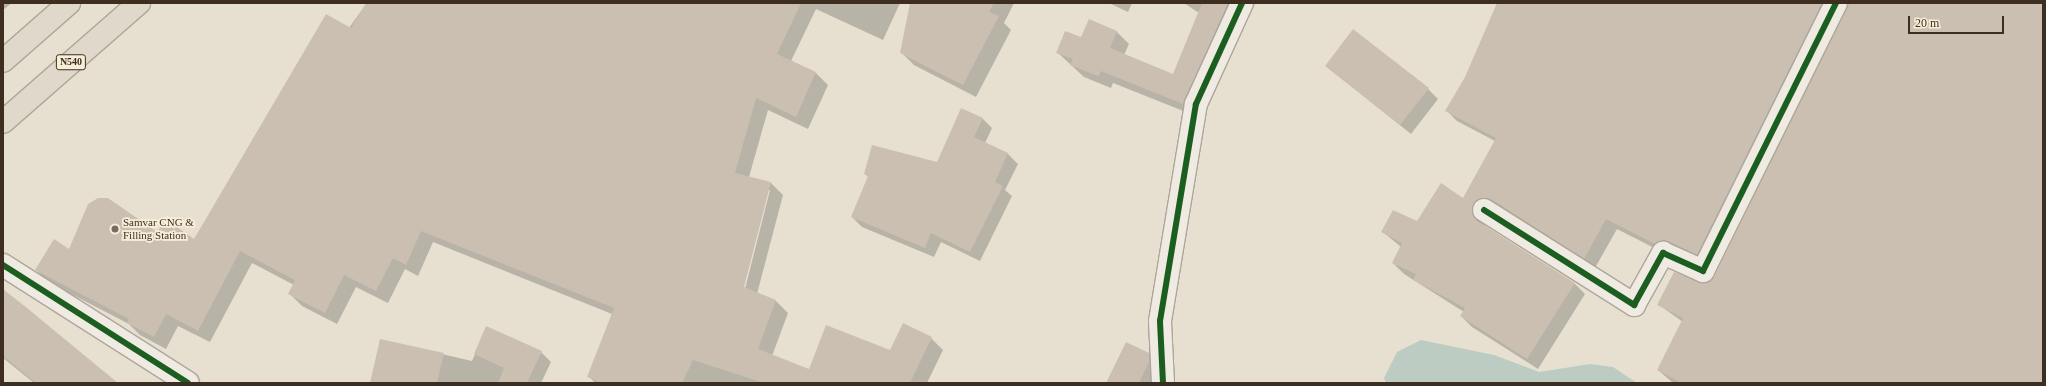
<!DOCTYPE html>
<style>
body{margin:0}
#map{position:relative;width:2046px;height:386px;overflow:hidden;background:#e7e0d1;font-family:"Times New Roman",serif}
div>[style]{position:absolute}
.water>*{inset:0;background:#bcccc2}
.shadow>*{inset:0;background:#0003}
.building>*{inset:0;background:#cbbfb2}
.roads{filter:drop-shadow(1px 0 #ada599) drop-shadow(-1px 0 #ada599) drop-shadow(0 1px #ada599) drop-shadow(0 -1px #ada599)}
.minor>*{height:22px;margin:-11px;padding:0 11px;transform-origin:11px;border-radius:11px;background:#efebe3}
.trunk>*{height:22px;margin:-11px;padding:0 11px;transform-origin:11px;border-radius:11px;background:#e0d9cb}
.cycleway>*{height:6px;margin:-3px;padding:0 3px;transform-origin:3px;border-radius:3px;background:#1b5e20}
.dots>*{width:11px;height:11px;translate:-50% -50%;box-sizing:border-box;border:2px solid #f7eed8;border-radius:50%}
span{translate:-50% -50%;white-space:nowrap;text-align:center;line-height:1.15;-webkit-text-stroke:3.5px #f7eed8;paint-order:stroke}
.shield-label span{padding:1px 3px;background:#f7eed8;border:1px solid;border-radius:3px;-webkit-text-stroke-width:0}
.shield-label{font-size:10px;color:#3d2e20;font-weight:700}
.poi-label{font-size:11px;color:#3d2e20}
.left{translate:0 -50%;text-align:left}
.frame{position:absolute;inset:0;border:4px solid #3d2e20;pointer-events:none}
.scale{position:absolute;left:1908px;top:16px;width:96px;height:18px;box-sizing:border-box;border:2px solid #3d2e20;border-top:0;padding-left:5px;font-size:12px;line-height:14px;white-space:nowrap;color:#3d2e20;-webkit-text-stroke:3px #f7eed8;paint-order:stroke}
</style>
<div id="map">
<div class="water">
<div style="clip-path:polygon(1421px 340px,1494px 355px,1539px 372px,1590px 364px,1613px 367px,1637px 383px,1386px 383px,1384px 378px,1397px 352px)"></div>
</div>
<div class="shadow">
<div style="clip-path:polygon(3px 3px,12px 3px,3px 10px)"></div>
<div style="clip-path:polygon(evenodd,367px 3px,900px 3px,883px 40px,816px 9px,791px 61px,816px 73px,828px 85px,808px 129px,768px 110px,749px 177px,771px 183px,783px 195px,757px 294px,776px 301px,788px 313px,772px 356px,810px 370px,891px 351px,931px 338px,943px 350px,927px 383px,595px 383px,589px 376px,612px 314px,433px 242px,418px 276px,405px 269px,388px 303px,356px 287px,337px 324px,302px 306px,290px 294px,294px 285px,252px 263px,210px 342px,178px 326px,166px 349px,140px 335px,129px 324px,48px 282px,36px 270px,70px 250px,157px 233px,195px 241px,367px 3px,768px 190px,770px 190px,744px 293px,742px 292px,768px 190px)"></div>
<div style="clip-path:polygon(913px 3px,1014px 3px,1004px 23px,1011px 30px,976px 97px,914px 65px,901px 52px)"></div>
<div style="clip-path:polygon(1109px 3px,1132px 3px,1128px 12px)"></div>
<div style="clip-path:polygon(1184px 3px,1246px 3px,1196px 116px,1113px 83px,1111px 88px,1084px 77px,1057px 52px,1082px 39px,1116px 31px,1129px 44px,1124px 55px,1174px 75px,1199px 13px)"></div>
<div style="clip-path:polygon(1500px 3px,1840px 3px,1708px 265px,1666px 254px,1617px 229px,1595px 268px,1482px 220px,1485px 226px,1575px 284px,1585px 294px,1538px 369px,1472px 327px,1461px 316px,1464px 312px,1404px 274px,1393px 263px,1401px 247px,1383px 232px,1417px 223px,1463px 199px,1495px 141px,1457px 121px,1446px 110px,1466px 77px)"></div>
<div style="clip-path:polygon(1848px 3px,2033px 3px,2043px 8px,2043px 383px,1673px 383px,1658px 370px,1683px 322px,1659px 305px,1715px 277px)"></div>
<div style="clip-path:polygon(1326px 66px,1428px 89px,1438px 99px,1411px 134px)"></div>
<div style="clip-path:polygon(962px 109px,983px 119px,992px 128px,985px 143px,1008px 154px,1018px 164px,1005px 190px,1012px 196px,980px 261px,941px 242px,934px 257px,862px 227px,852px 217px,869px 178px,865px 174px,937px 164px)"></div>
<div style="clip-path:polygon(3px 292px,114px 383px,34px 383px,3px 358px)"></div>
<div style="clip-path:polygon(487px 327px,541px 352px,551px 362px,541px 383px,371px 383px,381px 340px,472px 361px)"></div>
<div style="clip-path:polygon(1148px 354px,1159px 365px,1154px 383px,1108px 383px)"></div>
</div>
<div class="building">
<div style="clip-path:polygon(366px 3px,801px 3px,777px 54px,816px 72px,796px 117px,756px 98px,735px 173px,771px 182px,744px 287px,776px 300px,758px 349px,809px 369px,826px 325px,890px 350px,903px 323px,932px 337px,910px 383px,764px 383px,693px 360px,682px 383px,602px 383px,587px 377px,614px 308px,421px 231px,406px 265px,393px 258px,376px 291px,344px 275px,325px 313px,288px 294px,295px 280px,240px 251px,198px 331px,166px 314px,154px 337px,127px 323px,129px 319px,35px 270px,54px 239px,69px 249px,88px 204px,98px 198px,108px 198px,157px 232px,166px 219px,194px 239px,326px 14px,351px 28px)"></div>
<div style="clip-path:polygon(910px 3px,994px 3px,989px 12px,999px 16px,963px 85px,900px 53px)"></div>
<div style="clip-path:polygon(1202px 3px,1228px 3px,1183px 104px,1101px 71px,1098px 76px,1070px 65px,1073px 59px,1056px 53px,1065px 31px,1081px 37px,1089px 19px,1117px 31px,1110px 48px,1173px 74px)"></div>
<div style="clip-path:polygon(1497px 3px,1822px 3px,1697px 255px,1668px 241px,1655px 244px,1606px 219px,1584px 259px,1491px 199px,1484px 198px,1474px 203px,1472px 210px,1477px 221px,1575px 283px,1527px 359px,1460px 316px,1465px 308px,1413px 280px,1416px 274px,1392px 263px,1402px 243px,1381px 232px,1393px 210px,1417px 221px,1441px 183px,1463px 198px,1496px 138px,1445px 111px,1465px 77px)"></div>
<div style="clip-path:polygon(1848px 3px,2043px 3px,2043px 383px,1682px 383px,1657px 370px,1683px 318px,1657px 305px,1674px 272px,1704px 283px,1714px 277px)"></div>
<div style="clip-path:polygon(1353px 29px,1429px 88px,1400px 125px,1325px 66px)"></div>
<div style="clip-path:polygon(961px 108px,983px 118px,974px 137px,1008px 153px,995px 182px,1003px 186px,970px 252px,931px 233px,925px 248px,851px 217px,868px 176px,864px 174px,872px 145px,937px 162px)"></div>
<div style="clip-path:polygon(3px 289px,27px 308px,118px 383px,36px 383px,3px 356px)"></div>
<div style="clip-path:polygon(486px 326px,542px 351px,527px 383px,498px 383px,504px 368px,474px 354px)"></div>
<div style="clip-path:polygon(380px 339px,444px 353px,437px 383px,370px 383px)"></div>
<div style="clip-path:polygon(1126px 342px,1149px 353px,1149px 362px,1139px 383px,1106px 383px)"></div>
</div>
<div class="roads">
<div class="minor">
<div style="left:1484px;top:210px;width:178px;rotate:32.3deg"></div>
<div style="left:1634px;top:305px;width:60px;rotate:-60.9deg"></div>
<div style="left:1663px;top:253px;width:44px;rotate:24.2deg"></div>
<div style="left:1703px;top:271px;width:299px;rotate:-63.6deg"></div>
<div style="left:3px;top:265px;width:219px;rotate:32.5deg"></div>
<div style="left:1163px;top:383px;width:62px;rotate:-92.8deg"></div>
<div style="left:1160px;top:321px;width:220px;rotate:-80.6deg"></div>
<div style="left:1196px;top:104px;width:111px;rotate:-65.5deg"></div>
</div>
<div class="trunk">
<div style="left:3px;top:61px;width:88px;rotate:-41.3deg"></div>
<div style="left:3px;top:122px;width:181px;rotate:-41.2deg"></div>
</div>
</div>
<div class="cycleway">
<div style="left:1484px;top:210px;width:178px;rotate:32.3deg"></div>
<div style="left:1634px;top:305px;width:60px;rotate:-60.9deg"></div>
<div style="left:1663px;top:253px;width:44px;rotate:24.2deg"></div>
<div style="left:1703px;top:271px;width:299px;rotate:-63.6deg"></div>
<div style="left:3px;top:265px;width:219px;rotate:32.5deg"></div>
<div style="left:1163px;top:383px;width:62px;rotate:-92.8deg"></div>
<div style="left:1160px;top:321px;width:220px;rotate:-80.6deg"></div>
<div style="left:1196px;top:104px;width:111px;rotate:-65.5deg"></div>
</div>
<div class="dots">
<div style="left:115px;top:229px;background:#786c5e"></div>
</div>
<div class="shield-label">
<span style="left:71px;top:62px">N540</span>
</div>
<div class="poi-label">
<span class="left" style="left:123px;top:229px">Samvar CNG &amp;<br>Filling Station</span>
</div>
<div class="frame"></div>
<div class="scale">20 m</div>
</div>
